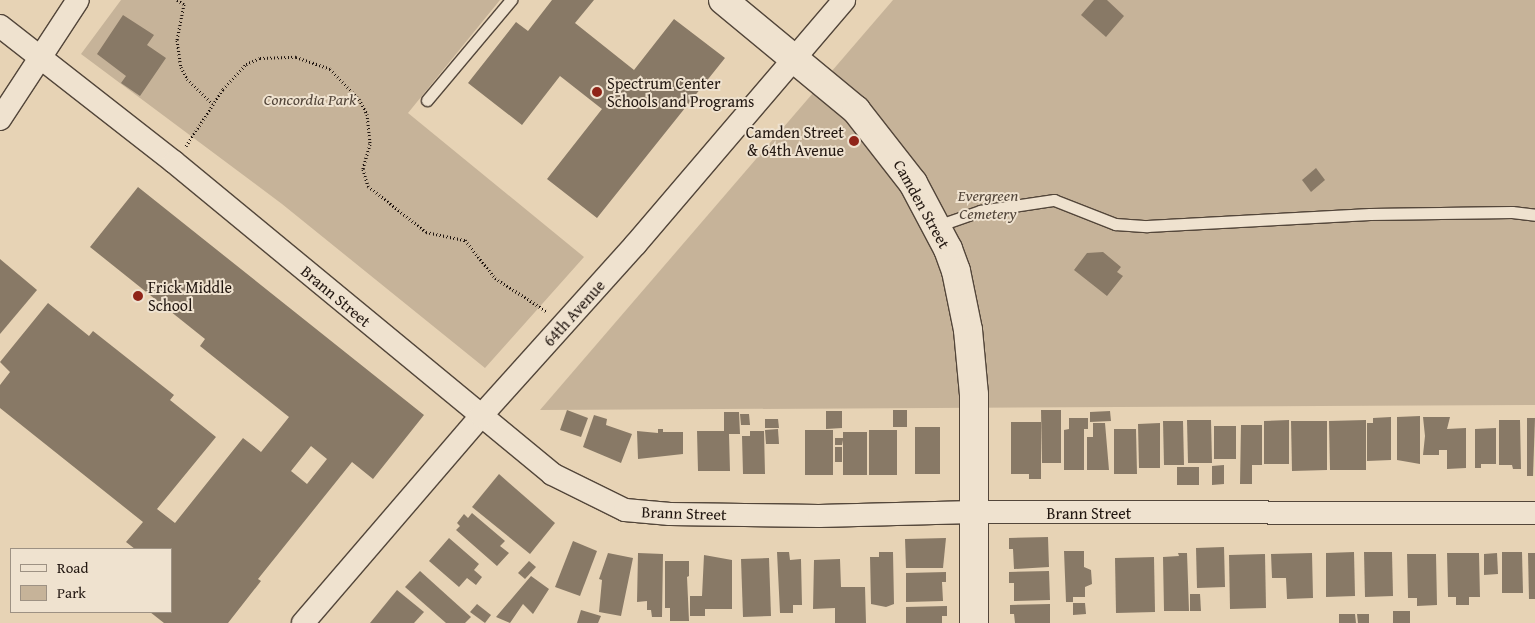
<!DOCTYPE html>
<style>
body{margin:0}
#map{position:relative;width:1535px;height:623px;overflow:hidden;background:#e7d3b5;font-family:"Gentium Book Plus",serif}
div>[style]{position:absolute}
.green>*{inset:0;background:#c6b399}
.building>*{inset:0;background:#887966}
.path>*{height:3px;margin-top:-1.5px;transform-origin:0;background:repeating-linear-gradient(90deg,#221711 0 1px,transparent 0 3.5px)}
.roads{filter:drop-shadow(1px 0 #53463a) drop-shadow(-1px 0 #53463a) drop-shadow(0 1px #53463a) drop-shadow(0 -1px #53463a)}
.service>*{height:11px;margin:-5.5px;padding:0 5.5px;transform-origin:5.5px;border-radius:5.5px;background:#efe2cf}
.minor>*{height:22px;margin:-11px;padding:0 11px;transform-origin:11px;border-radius:11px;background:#efe2cf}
.tertiary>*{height:28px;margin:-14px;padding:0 14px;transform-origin:14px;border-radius:14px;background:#efe2cf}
.dots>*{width:14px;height:14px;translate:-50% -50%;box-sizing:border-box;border:2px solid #efe2cf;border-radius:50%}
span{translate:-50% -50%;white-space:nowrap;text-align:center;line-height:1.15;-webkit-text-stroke:4px #efe2cf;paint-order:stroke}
.poi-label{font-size:16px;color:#221711}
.left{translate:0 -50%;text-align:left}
.right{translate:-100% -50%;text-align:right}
.park-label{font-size:16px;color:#53463a;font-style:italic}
.street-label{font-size:16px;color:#221711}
.legend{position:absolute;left:10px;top:548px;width:162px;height:65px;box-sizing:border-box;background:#efe2cf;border:1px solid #9d9183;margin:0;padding:6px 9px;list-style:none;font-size:15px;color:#221711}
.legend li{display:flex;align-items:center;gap:10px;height:25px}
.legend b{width:25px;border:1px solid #9d9183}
</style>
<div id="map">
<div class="green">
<div style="clip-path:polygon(121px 0,500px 0,408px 113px,584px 257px,485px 368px,282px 204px,81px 54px)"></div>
<div style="clip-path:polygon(893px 0,1535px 0,1535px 405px,540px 410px)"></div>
</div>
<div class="building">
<div style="clip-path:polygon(552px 0,594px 0,575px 23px,634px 70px,674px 19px,725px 58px,597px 218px,547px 179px,602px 109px,560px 76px,522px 125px,468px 83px,516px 22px,528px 31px)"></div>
<div style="clip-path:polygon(1094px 0,1107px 0,1124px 16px,1106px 37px,1081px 15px)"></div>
<div style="clip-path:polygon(123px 15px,154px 35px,147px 45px,166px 58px,140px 96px,121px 83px,126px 76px,97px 54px)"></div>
<div style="clip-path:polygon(1316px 168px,1325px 180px,1311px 192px,1302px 180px)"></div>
<div style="clip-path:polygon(evenodd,138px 187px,424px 415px,373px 479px,352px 462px,258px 579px,261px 581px,228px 623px,164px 623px,150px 612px,171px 612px,171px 549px,135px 549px,126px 542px,143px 522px,0 408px,0 385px,10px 372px,0 362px,48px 303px,89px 336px,93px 331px,174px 395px,170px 400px,216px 437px,157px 509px,175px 523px,243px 438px,261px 452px,289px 417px,200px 346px,205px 339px,90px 247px,138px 187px,311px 446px,327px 459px,307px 484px,291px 471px,311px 446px)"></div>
<div style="clip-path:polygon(1103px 252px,1121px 267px,1117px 272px,1123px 276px,1107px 296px,1074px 270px,1087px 253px)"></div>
<div style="clip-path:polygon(0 259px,37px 290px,0 334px)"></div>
<div style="clip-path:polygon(567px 410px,588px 418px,581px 437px,560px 430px)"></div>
<div style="clip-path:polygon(893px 410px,907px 410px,907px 427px,893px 427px)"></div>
<div style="clip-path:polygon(1041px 410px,1061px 410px,1061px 463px,1042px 463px)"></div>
<div style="clip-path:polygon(826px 411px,842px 411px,842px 428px,826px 429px)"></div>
<div style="clip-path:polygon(1110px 411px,1111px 421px,1090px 422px,1090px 412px)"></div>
<div style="clip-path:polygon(724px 412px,739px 412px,740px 434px,729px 434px,730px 471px,698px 471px,697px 431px,724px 431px)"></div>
<div style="clip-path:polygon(740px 414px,749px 414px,750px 425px,741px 425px)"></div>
<div style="clip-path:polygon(594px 415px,607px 419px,606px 425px,632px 434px,621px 463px,583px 447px)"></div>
<div style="clip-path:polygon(1420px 416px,1420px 464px,1397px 460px,1397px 417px)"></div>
<div style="clip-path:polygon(1391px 417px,1391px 460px,1367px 461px,1367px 423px,1373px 423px,1373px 418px)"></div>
<div style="clip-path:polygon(1423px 417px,1450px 417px,1447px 429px,1466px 428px,1466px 468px,1447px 469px,1447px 450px,1439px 450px,1439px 455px,1423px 455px,1425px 436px)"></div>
<div style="clip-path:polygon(1069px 418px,1088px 418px,1088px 429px,1084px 429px,1084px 470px,1064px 470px,1064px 430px,1069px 429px)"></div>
<div style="clip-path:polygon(1527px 418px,1535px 418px,1533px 476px,1527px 476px)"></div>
<div style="clip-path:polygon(765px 419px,778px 419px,779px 428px,765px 428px)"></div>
<div style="clip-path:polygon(1187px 420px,1211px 420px,1212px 463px,1188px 463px)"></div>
<div style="clip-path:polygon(1289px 420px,1289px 464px,1264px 464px,1264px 421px)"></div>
<div style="clip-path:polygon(1366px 420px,1366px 470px,1330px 470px,1329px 421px)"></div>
<div style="clip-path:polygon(1499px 420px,1520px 420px,1521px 469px,1513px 469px,1512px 465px,1499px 465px)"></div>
<div style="clip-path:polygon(1163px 421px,1183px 421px,1184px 465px,1164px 465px)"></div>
<div style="clip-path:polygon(1291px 421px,1327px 421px,1327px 470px,1292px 471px)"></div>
<div style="clip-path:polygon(1011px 422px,1041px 422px,1041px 479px,1029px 479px,1029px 474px,1011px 474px)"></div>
<div style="clip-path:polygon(1093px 423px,1105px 423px,1109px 470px,1087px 470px,1087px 437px,1093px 437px)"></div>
<div style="clip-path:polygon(1160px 423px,1160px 468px,1139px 468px,1138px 424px)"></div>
<div style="clip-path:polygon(1241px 425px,1262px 425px,1262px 465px,1252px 465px,1252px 484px,1240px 484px)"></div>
<div style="clip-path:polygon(1214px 426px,1236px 426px,1236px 459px,1214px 459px)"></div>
<div style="clip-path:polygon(915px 427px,940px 427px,940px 474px,915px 474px)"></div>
<div style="clip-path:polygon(1496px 428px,1496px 464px,1481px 464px,1481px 468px,1475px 468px,1475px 429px)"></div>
<div style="clip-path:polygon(658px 429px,663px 429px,663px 432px,683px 432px,683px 454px,638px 459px,637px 431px,658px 433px)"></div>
<div style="clip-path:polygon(778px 429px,779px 444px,766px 444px,765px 430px)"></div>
<div style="clip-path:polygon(1114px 429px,1136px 429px,1137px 474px,1114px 474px)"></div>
<div style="clip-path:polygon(805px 430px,833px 430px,833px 475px,805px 475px)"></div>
<div style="clip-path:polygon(869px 430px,897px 430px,897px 475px,869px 475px)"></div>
<div style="clip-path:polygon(750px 431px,764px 431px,765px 474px,743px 474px,742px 436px,750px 436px)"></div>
<div style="clip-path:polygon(843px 432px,867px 432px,867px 475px,843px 475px,843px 440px,842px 445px,835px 445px,835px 438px,843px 438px)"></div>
<div style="clip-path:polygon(835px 447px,842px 447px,842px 462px,835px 462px)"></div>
<div style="clip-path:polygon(1224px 465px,1224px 484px,1212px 485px,1212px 466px)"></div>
<div style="clip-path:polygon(1177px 467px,1199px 467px,1199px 485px,1177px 485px)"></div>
<div style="clip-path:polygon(499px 474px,555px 523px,530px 554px,472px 507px)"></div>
<div style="clip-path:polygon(472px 513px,505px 541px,500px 546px,509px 553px,497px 566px,456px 530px,460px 526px,457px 523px,464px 514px,468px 518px)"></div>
<div style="clip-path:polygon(1048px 537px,1049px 567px,1014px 569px,1013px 549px,1009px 549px,1009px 538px)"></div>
<div style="clip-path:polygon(449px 538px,479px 564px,474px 570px,482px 577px,476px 585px,467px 578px,459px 587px,429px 561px)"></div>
<div style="clip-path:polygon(946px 538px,943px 568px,906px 568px,905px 539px)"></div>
<div style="clip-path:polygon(573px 541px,597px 551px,580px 596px,555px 587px)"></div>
<div style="clip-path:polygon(1224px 547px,1225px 587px,1197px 588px,1196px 548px)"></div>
<div style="clip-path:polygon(1064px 551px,1084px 551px,1084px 567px,1091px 570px,1092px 584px,1085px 587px,1085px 597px,1073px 597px,1073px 602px,1066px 602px)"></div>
<div style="clip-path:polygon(777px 552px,789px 552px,790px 560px,801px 559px,802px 605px,793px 605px,793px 613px,780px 613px)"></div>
<div style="clip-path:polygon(879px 552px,893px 552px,894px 604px,886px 607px,871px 604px,870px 557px,879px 557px)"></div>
<div style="clip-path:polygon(1354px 552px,1355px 596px,1326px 597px,1326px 553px)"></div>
<div style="clip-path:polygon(1364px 552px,1392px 552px,1393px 596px,1365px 597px)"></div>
<div style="clip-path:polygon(1502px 552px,1522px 552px,1523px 593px,1502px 593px)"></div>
<div style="clip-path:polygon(608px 553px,633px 558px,621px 616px,599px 612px,602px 580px,599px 579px)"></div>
<div style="clip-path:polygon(638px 553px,663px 554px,662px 617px,652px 617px,651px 610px,647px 610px,647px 601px,637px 602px)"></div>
<div style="clip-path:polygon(1178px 553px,1187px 553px,1189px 611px,1164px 611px,1163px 557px,1179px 556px)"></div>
<div style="clip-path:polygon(1312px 553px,1313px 598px,1287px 599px,1286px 578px,1272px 578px,1271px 554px)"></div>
<div style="clip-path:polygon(1447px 553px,1479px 553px,1480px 597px,1469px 597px,1469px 605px,1456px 605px,1456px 597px,1448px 597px)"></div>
<div style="clip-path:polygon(1497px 553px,1498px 574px,1484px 575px,1484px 554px)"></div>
<div style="clip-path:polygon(1528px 553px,1535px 553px,1535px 599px,1529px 599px)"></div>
<div style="clip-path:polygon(1265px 554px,1266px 608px,1230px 609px,1229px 555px)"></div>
<div style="clip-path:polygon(1407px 554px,1436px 554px,1437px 605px,1417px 606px,1417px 598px,1408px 598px)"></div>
<div style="clip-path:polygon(704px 555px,732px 560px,732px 609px,705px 609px,705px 616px,690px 616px,690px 596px,702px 596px)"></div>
<div style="clip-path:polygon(1154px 557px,1155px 612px,1116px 613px,1115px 558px)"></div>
<div style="clip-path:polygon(769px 558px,771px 616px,743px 617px,741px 559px)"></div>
<div style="clip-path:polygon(840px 559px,841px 587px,865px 587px,866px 623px,835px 623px,835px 608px,813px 609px,814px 560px)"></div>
<div style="clip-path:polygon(529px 561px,536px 567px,525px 579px,518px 573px)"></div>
<div style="clip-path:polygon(665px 561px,689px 561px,689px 576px,687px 577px,689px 621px,670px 621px,670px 608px,665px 608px)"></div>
<div style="clip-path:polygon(420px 571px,471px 617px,465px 623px,446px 623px,405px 587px)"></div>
<div style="clip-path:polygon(1049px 571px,1050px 600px,1014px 601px,1014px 583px,1009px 583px,1009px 572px)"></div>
<div style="clip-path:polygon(946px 572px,946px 582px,942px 582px,943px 601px,906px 602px,906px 573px)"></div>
<div style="clip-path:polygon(531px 576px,549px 589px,533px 614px,523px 604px,510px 623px,496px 617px)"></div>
<div style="clip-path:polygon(397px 590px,424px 612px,414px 623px,370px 623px)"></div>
<div style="clip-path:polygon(1190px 594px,1200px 594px,1201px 611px,1190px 611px)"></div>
<div style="clip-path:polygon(1073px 603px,1085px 603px,1086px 614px,1073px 615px)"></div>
<div style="clip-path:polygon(477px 604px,491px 615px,485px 623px,470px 612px)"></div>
<div style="clip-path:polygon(1050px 604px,1050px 623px,1015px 623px,1014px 614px,1010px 614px,1010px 605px)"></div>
<div style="clip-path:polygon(947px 606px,947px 616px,942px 616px,942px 623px,906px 623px,906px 607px)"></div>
<div style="clip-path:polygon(581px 610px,601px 616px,598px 623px,577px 623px)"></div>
<div style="clip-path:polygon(1393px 611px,1410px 611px,1410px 623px,1393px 623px)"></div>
<div style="clip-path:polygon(1339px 614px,1355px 614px,1356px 623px,1339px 623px)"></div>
<div style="clip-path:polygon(1357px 614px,1369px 614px,1369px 623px,1358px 623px)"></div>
</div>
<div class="path">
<div style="left:177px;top:0;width:8px;rotate:30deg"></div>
<div style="left:184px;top:4px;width:37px;rotate:101deg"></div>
<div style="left:177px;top:40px;width:27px;rotate:82deg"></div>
<div style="left:181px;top:67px;width:13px;rotate:63deg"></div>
<div style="left:187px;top:79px;width:35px;rotate:44deg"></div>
<div style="left:186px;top:146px;width:68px;rotate:-57deg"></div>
<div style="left:223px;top:89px;width:34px;rotate:-47deg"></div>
<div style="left:246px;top:64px;width:15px;rotate:-23deg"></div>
<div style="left:260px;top:58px;width:36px;rotate:-2deg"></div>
<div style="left:296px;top:57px;width:36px;rotate:19deg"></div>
<div style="left:330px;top:69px;width:42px;rotate:46deg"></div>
<div style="left:359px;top:99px;width:17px;rotate:62deg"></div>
<div style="left:367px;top:114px;width:30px;rotate:84deg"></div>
<div style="left:370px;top:144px;width:26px;rotate:106deg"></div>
<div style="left:363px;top:169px;width:18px;rotate:74deg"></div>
<div style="left:368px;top:186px;width:74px;rotate:38.4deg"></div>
<div style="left:426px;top:232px;width:40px;rotate:12deg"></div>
<div style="left:465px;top:240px;width:48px;rotate:51.7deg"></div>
<div style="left:495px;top:278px;width:61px;rotate:32.9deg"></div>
</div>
<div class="roads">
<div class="service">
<div style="left:427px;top:100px;width:131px;rotate:-50deg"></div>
<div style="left:937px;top:226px;width:46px;rotate:-19.2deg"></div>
<div style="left:980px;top:211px;width:75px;rotate:-8.5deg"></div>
<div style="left:1054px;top:200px;width:66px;rotate:21.5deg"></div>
<div style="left:1115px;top:224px;width:32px;rotate:4deg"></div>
<div style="left:1147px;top:226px;width:223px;rotate:-3.1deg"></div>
<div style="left:1370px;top:214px;width:142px;rotate:-0.8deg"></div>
<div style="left:1512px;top:212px;width:23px;rotate:7deg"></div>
</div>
<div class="minor">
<div style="left:0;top:26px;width:221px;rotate:38deg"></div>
<div style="left:174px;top:162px;width:490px;rotate:39.5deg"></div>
<div style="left:552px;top:474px;width:81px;rotate:26.3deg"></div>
<div style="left:625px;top:510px;width:45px;rotate:5.1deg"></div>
<div style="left:670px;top:514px;width:149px;rotate:0.8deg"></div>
<div style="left:819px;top:516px;width:155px;rotate:-1.5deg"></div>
<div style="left:974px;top:512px;width:561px;rotate:0.1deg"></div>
<div style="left:0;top:119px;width:142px;rotate:-56.8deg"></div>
<div style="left:303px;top:623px;width:273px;rotate:-49.3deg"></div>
<div style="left:481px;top:416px;width:230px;rotate:-48deg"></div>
<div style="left:635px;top:245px;width:322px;rotate:-49.5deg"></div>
</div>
<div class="tertiary">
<div style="left:723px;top:0;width:173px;rotate:39.6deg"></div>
<div style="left:856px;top:110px;width:93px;rotate:52deg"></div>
<div style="left:913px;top:183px;width:75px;rotate:62.1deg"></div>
<div style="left:948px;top:249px;width:23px;rotate:70deg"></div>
<div style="left:956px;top:271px;width:60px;rotate:78.5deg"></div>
<div style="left:968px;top:330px;width:65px;rotate:84.7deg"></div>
<div style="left:974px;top:395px;width:228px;rotate:90deg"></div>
</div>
</div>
<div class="dots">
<div style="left:597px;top:92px;background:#8f2418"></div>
<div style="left:854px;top:141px;background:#8f2418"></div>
<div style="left:138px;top:296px;background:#8f2418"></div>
</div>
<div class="poi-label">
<span class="left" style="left:607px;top:92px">Spectrum Center<br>Schools and Programs</span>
<span class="right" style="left:844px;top:141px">Camden Street<br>&amp; 64th Avenue</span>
<span class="left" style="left:148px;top:296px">Frick Middle<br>School</span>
</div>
<div class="park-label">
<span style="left:310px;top:99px">Concordia Park</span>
<span style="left:988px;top:204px">Evergreen<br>Cemetery</span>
</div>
<div class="street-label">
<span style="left:922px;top:204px;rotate:61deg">Camden Street</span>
<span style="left:336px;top:296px;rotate:40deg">Brann Street</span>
<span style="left:574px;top:313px;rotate:-48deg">64th Avenue</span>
<span style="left:684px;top:513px;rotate:2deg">Brann Street</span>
<span style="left:1089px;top:513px">Brann Street</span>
</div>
<ul class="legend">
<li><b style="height:6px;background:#efe2cf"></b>Road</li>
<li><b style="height:14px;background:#c6b399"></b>Park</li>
</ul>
</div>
